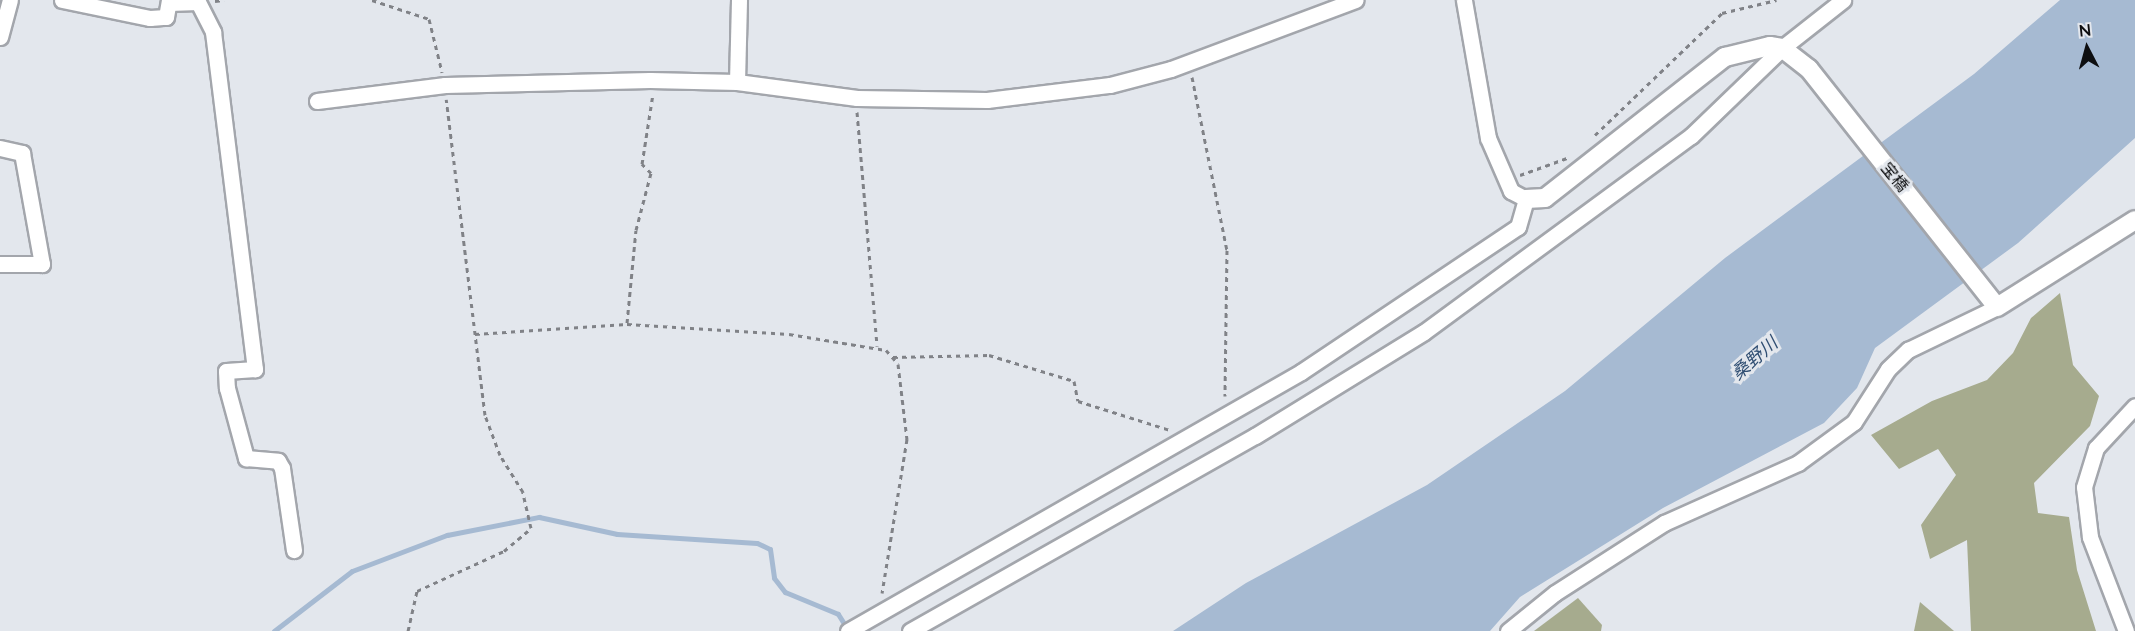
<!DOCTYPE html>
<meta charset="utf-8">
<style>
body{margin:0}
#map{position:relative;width:2135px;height:631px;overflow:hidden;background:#e3e7ed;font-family:Lato,"Noto Sans JP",sans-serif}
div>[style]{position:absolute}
.forest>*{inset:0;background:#a6ab8e}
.water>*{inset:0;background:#a6bad2}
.stream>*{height:5px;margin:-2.5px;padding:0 2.5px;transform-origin:2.5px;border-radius:2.5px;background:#a6bad2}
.path>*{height:3px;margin-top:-1.5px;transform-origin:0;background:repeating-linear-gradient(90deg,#808287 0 4.5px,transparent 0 9px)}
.roads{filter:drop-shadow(2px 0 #a3a6ac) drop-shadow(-2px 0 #a3a6ac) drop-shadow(0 2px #a3a6ac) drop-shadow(0 -2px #a3a6ac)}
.minor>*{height:15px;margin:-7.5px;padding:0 7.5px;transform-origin:7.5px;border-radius:7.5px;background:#fff}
.tertiary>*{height:18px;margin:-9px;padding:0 9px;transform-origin:9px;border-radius:9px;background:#fff}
span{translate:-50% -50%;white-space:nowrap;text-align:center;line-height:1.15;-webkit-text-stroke:6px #e3e7ed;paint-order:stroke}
.street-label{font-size:16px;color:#0d0e10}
.water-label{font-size:18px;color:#314f73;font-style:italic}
.north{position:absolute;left:2057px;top:18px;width:60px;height:60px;-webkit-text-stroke:4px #e3e7ed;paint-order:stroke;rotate:354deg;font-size:16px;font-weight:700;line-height:24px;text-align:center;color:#0d0e10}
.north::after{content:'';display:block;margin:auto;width:21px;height:27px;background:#0d0e10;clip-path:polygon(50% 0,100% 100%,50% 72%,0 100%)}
</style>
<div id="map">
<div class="forest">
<div style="clip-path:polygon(2060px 293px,2073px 365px,2099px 396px,2090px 426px,2034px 483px,2038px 513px,2069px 517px,2077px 570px,2096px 631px,1971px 631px,1967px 540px,1930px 559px,1921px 525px,1956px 475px,1938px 449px,1899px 469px,1871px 435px,1932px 401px,1987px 380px,2013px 353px,2031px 318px)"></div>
<div style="clip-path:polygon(1578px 598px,1602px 625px,1601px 631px,1534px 631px)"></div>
<div style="clip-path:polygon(1920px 602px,1954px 631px,1914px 631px)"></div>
</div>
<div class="water">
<div style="clip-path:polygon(2060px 0,2135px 0,2135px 138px,2018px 243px,1875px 348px,1857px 388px,1824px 423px,1663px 508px,1520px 597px,1490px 631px,1173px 631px,1246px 583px,1427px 485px,1565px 391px,1725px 258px,1974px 74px)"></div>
</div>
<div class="stream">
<div style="left:274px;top:631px;width:98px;rotate:-37.6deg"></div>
<div style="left:352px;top:571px;width:102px;rotate:-20.8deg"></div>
<div style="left:447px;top:535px;width:94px;rotate:-11.1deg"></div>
<div style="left:539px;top:517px;width:80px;rotate:12.3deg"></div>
<div style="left:617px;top:534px;width:140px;rotate:3.7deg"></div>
<div style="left:757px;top:543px;width:14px;rotate:25deg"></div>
<div style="left:770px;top:549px;width:29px;rotate:82deg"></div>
<div style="left:774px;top:578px;width:18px;rotate:52deg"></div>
<div style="left:785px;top:592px;width:57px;rotate:22.5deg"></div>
<div style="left:838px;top:614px;width:19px;rotate:58deg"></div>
</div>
<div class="path">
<div style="left:372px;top:0;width:60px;rotate:18.4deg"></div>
<div style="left:429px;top:19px;width:55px;rotate:76.2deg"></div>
<div style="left:215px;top:1px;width:9px;rotate:-6deg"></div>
<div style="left:1192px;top:77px;width:177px;rotate:78.6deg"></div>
<div style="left:1227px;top:250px;width:146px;rotate:90.8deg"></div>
<div style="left:857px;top:112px;width:235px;rotate:85.1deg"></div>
<div style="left:1595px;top:135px;width:176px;rotate:-43.8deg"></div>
<div style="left:1722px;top:13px;width:56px;rotate:-13.5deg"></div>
<div style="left:1520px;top:175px;width:50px;rotate:-19.9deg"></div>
<div style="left:627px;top:323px;width:93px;rotate:-84.5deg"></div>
<div style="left:636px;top:230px;width:59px;rotate:-75.3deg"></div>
<div style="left:651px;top:173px;width:13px;rotate:-135deg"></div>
<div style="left:642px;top:164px;width:71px;rotate:-81.1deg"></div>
<div style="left:475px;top:334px;width:152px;rotate:-3.8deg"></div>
<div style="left:627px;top:324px;width:162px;rotate:3.5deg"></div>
<div style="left:789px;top:334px;width:98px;rotate:9.4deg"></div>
<div style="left:886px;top:350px;width:18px;rotate:49deg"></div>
<div style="left:898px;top:364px;width:76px;rotate:83.2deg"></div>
<div style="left:907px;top:439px;width:156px;rotate:99.2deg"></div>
<div style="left:893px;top:357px;width:96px;rotate:-1.2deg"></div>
<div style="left:989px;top:355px;width:89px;rotate:17deg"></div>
<div style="left:1074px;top:381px;width:20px;rotate:79deg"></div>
<div style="left:1078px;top:401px;width:96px;rotate:17.5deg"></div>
<div style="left:408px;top:631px;width:41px;rotate:-77.3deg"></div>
<div style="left:417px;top:591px;width:96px;rotate:-24.7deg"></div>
<div style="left:504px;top:551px;width:35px;rotate:-40deg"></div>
<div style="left:531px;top:528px;width:37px;rotate:-103deg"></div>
<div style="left:523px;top:492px;width:44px;rotate:-121.9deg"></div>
<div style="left:500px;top:455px;width:43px;rotate:-110.6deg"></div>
<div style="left:485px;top:415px;width:318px;rotate:-97deg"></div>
</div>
<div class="roads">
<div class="minor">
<div style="left:62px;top:0;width:90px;rotate:11.6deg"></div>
<div style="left:150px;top:18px;width:16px;rotate:-4deg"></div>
<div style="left:166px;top:17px;width:17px;rotate:-80deg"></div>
<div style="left:169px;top:3px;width:29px;rotate:-2deg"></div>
<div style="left:198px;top:2px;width:34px;rotate:63deg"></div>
<div style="left:213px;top:32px;width:340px;rotate:82.9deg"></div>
<div style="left:255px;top:369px;width:29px;rotate:176deg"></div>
<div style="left:226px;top:371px;width:17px;rotate:87deg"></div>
<div style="left:227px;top:388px;width:73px;rotate:74.8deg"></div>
<div style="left:246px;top:458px;width:32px;rotate:5deg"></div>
<div style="left:278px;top:461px;width:8px;rotate:60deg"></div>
<div style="left:282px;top:468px;width:83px;rotate:81.7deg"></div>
<div style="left:0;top:37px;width:38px;rotate:-75deg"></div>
<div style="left:737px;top:82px;width:82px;rotate:-88.6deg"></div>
<div style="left:317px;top:101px;width:129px;rotate:-7.1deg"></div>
<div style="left:445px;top:85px;width:205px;rotate:-1.4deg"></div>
<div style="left:650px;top:80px;width:87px;rotate:1.3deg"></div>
<div style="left:737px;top:82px;width:121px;rotate:7.6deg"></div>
<div style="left:857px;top:98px;width:130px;rotate:0.9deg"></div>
<div style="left:987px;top:100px;width:124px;rotate:-7deg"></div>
<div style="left:1110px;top:85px;width:63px;rotate:-14.7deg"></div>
<div style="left:1171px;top:69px;width:197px;rotate:-20.5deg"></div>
<div style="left:0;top:148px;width:23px;rotate:13deg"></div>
<div style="left:22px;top:153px;width:113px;rotate:79.8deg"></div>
<div style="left:42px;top:264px;width:42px;rotate:180deg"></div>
<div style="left:848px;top:631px;width:522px;rotate:-29.76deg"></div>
<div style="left:1301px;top:372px;width:261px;rotate:-33.8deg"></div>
<div style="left:1518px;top:227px;width:29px;rotate:-74deg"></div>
<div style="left:1526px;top:199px;width:17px;rotate:-152deg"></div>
<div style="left:1511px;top:191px;width:58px;rotate:-113.5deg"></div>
<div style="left:1488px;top:138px;width:140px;rotate:-99.9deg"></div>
<div style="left:910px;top:631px;width:396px;rotate:-29.5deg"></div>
<div style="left:1255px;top:436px;width:198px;rotate:-31.6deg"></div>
<div style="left:1424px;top:332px;width:331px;rotate:-36.3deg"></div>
<div style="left:1691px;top:136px;width:127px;rotate:-44deg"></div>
<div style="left:1782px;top:48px;width:78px;rotate:-38.2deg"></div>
<div style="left:1508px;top:631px;width:60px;rotate:-39deg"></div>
<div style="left:1555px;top:593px;width:130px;rotate:-32.7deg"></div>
<div style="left:1664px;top:523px;width:147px;rotate:-24.1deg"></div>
<div style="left:1798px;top:463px;width:69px;rotate:-36.2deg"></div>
<div style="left:1854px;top:422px;width:63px;rotate:-57.3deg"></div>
<div style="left:1888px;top:369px;width:28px;rotate:-44deg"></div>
<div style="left:1908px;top:350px;width:99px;rotate:-25.8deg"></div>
<div style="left:2126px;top:631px;width:101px;rotate:-111deg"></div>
<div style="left:2090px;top:537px;width:50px;rotate:-96.8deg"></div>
<div style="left:2084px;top:487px;width:41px;rotate:-72.9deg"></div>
<div style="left:2096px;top:448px;width:57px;rotate:-47.1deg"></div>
</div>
<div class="tertiary">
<div style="left:1526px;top:199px;width:19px;rotate:-3deg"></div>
<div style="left:1545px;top:198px;width:229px;rotate:-38.1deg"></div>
<div style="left:1725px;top:57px;width:46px;rotate:-13.7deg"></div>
<div style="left:1770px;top:46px;width:12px;rotate:9deg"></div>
<div style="left:1782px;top:48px;width:34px;rotate:38deg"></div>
<div style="left:1809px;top:69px;width:303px;rotate:51.7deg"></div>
<div style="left:1997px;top:307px;width:163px;rotate:-32.2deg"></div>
</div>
</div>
<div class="street-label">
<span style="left:1895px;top:177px;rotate:51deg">宝橋</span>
</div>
<div class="water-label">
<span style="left:1754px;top:358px;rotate:-41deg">桑野川</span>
</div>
<div class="north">N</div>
</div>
